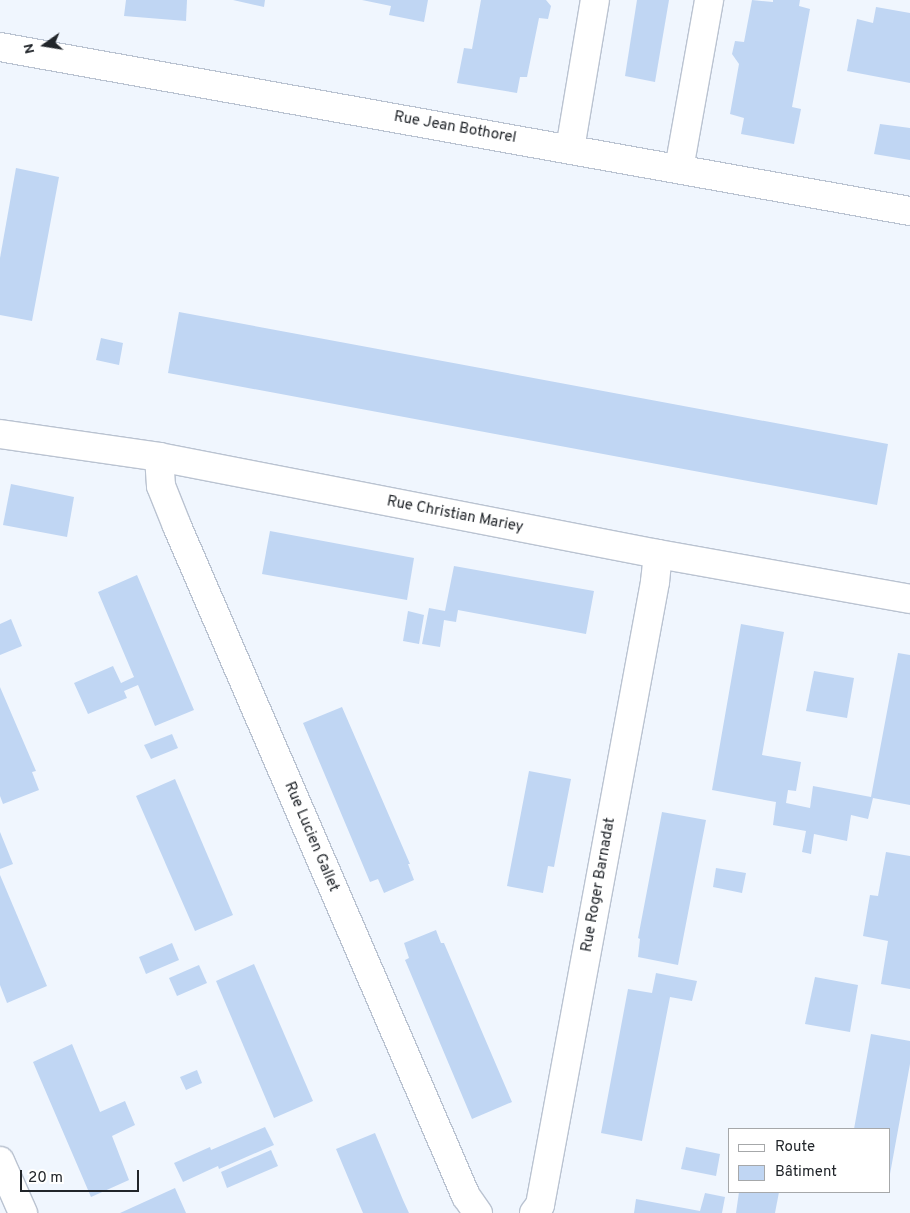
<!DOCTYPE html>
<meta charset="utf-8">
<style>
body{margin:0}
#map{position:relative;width:910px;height:1213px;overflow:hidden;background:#f0f6fe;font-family:Overpass,sans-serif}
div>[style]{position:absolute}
.building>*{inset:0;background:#c0d6f3}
.roads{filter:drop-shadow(1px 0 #bac3d1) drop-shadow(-1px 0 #bac3d1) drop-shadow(0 1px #bac3d1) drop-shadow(0 -1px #bac3d1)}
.street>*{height:28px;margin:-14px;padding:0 14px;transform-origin:14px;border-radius:14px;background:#fff}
span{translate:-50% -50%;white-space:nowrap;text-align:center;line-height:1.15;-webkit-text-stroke:4px #fff;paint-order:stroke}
.street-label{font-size:15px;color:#21252a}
.legend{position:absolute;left:728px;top:1128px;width:162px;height:65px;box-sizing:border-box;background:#fff;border:1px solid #a6a8aa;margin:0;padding:6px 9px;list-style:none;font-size:15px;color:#21252a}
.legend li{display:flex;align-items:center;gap:10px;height:25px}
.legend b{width:25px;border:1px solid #a6a8aa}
.north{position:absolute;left:20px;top:20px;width:50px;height:50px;-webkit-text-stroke:4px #fff;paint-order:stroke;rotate:257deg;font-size:14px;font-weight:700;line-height:20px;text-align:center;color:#21252a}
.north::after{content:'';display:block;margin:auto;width:18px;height:22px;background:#21252a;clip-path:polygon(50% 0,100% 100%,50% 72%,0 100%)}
.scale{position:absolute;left:20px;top:1170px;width:119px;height:22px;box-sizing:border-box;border:2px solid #21252a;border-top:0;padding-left:6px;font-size:15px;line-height:18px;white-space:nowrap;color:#21252a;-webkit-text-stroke:4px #fff;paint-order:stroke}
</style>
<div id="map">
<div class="building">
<div style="clip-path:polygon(126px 0,187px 0,186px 21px,124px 16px)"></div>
<div style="clip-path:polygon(233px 0,265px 0,264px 7px)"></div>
<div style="clip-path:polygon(362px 0,428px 0,424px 22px,389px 15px,391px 6px)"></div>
<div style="clip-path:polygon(481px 0,546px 0,551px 6px,548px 19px,539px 18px,527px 77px,520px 77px,517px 93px,457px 83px,464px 48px,472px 49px)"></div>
<div style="clip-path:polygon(637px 0,669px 0,655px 82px,625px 76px)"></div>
<div style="clip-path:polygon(752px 0,773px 2px,773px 0,800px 0,799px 6px,810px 9px,792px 107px,801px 109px,794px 144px,741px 134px,744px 118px,730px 114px,739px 64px,732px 54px,735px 41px,744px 42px)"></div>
<div style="clip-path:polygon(876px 7px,910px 13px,910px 83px,847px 71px,857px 19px,873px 23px)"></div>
<div style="clip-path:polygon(880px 124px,910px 128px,910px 160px,874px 154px)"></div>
<div style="clip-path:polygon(16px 168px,59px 177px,32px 321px,0 315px,0 258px)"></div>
<div style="clip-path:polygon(179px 312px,888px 444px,877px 505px,168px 373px)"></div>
<div style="clip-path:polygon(101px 338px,123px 343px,119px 365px,96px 360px)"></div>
<div style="clip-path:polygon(11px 484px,74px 497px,67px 537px,3px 525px)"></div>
<div style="clip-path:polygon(270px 531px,414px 558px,407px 600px,262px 574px)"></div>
<div style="clip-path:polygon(454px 566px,594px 591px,586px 634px,458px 610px,456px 622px,444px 620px,440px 647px,422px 644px,429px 608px,445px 611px)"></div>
<div style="clip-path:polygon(137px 575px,194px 710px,155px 726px,138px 685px,124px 691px,127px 698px,88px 714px,74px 683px,113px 666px,121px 683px,134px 677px,98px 592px)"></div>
<div style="clip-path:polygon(408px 611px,424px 615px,419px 644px,403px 641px)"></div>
<div style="clip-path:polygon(11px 619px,22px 646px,0 655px,0 624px)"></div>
<div style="clip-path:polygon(741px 624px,784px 632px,762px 755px,801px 762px,796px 791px,788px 790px,786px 803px,810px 808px,813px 786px,871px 797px,898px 653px,910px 655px,910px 805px,873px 798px,868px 819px,851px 815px,847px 841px,814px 834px,811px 854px,802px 852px,806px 831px,773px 825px,776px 802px,712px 790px)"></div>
<div style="clip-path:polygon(814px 671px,854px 678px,847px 718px,806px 711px)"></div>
<div style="clip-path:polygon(0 687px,36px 771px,32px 772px,39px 790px,3px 804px,0 796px)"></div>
<div style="clip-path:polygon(342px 707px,410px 864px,408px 864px,414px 880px,384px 893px,378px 879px,370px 882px,303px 723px)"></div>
<div style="clip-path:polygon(172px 734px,178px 748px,151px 759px,144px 745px)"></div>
<div style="clip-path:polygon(529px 771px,571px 779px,554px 867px,548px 866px,543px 893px,507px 886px)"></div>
<div style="clip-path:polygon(175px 779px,233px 915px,195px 931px,136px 796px)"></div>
<div style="clip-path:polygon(662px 812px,706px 820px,678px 965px,638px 957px,640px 939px,638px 938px)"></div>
<div style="clip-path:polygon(0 832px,13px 864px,0 869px)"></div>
<div style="clip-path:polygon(886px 852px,910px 856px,910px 989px,881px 984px,888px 941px,863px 936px,870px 895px,878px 896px)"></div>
<div style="clip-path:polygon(716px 868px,746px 873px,742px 893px,713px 887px)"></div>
<div style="clip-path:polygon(0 875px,47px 986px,7px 1003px,0 985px)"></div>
<div style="clip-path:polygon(436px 930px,441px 943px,444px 943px,512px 1102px,472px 1119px,405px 960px,409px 958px,404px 943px)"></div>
<div style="clip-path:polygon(172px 943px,179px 960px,146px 974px,139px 957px)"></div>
<div style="clip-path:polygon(254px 964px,313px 1101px,274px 1118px,216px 981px)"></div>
<div style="clip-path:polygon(199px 965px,207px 983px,177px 996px,169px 978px)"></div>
<div style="clip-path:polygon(656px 973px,697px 981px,692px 1001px,670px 997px,642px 1141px,601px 1133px,628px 989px,652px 993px)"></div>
<div style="clip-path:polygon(815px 977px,858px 985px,850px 1032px,805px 1024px)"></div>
<div style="clip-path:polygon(871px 1034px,910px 1041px,910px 1064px,890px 1174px,889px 1129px,854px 1129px)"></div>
<div style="clip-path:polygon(72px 1044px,100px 1112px,125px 1101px,135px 1125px,112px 1136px,129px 1180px,91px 1197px,33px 1062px)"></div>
<div style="clip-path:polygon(197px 1070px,202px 1083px,186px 1090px,180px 1077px)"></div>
<div style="clip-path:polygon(265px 1127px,274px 1145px,219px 1169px,218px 1166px,183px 1182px,174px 1163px,210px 1147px,211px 1150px)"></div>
<div style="clip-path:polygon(375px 1133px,403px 1200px,409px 1213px,363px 1213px,336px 1149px)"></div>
<div style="clip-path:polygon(686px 1147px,720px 1154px,716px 1176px,681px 1169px)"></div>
<div style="clip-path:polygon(271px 1150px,278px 1166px,227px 1188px,221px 1172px)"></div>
<div style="clip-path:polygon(175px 1188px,186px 1213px,120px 1213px)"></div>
<div style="clip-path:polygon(739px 1192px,779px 1192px,775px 1213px,736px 1213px)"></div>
<div style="clip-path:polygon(705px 1193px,725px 1197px,722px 1213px,634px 1213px,636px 1199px,700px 1211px)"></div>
</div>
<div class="roads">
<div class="street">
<div style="left:0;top:47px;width:925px;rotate:10.22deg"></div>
<div style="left:570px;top:149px;width:151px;rotate:-80.5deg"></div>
<div style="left:679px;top:169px;width:172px;rotate:-79.9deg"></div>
<div style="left:0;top:434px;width:161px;rotate:8.2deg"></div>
<div style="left:159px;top:457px;width:508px;rotate:11deg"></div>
<div style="left:658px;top:554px;width:256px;rotate:10.1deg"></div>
<div style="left:159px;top:457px;width:29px;rotate:86deg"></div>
<div style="left:161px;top:486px;width:43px;rotate:68.2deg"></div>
<div style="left:177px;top:526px;width:730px;rotate:66.67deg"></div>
<div style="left:466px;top:1196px;width:21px;rotate:55deg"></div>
<div style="left:0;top:1161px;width:57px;rotate:66.1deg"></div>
<div style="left:534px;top:1213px;width:10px;rotate:-53deg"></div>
<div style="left:540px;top:1205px;width:634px;rotate:-79.54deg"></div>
<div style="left:655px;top:582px;width:28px;rotate:-84deg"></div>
</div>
</div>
<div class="street-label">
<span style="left:455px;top:128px;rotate:10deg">Rue Jean Bothorel</span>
<span style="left:455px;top:515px;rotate:11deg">Rue Christian Mariey</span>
<span style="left:311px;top:837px;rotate:67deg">Rue Lucien Gallet</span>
<span style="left:599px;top:885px;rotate:-80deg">Rue Roger Barnadat</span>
</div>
<ul class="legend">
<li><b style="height:6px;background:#fff"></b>Route</li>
<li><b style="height:14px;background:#c0d6f3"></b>Bâtiment</li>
</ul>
<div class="north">N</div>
<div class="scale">20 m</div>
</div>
